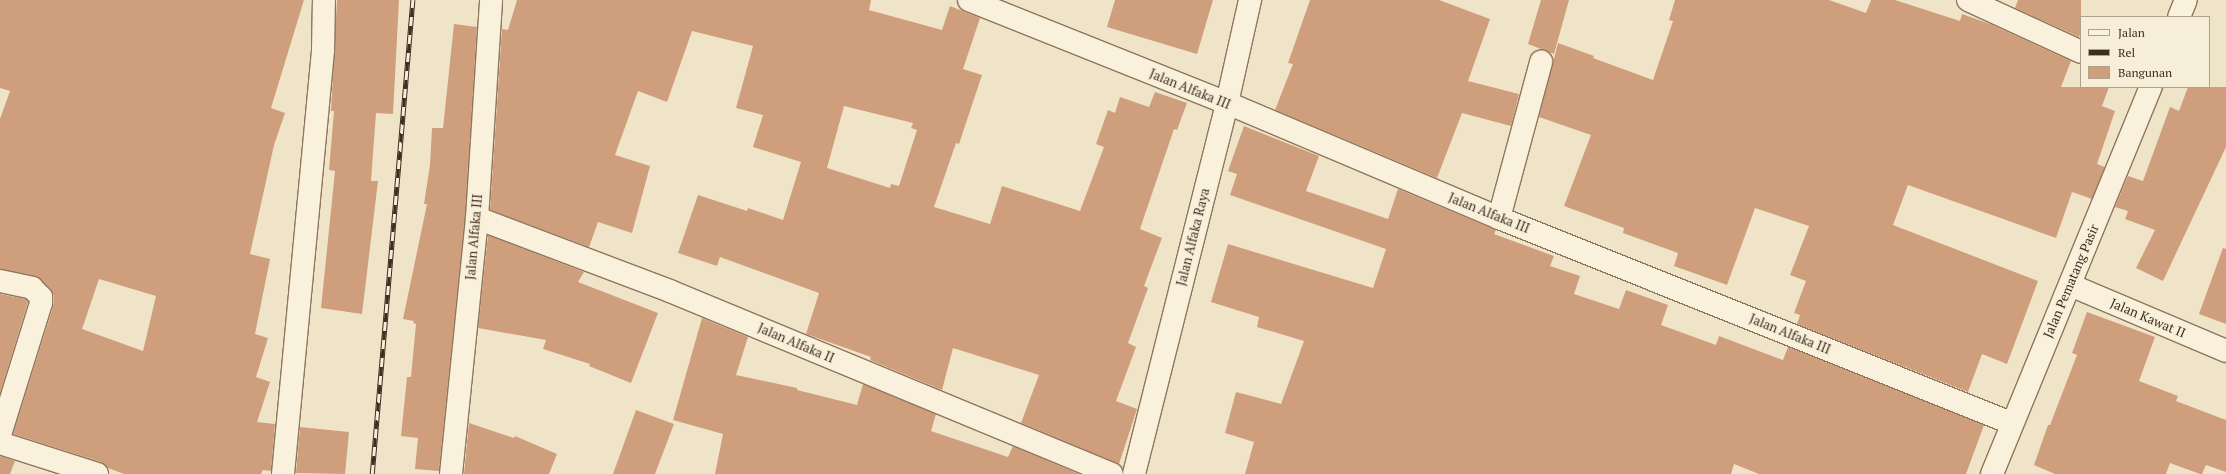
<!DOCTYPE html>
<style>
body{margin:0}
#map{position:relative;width:2226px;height:474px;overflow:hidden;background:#f0e4c8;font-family:"PT Serif",serif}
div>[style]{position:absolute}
.building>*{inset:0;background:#cf9f7d}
.roads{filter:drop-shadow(1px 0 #8d765c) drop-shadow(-1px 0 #8d765c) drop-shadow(0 1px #8d765c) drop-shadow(0 -1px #8d765c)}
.minor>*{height:22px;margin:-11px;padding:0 11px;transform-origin:11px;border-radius:11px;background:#faf1dc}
.rail>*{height:4.5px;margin-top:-2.25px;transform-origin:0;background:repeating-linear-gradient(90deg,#f7eed8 0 9px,#3d2e20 0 18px);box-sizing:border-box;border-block:1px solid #3d2e20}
span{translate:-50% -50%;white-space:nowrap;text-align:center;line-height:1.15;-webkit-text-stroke:3.5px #f7eed8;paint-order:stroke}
.street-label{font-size:13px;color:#3d2e20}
.legend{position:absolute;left:2080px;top:16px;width:130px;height:72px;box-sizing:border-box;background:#f7eed8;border:1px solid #ada18e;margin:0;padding:5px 7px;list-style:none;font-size:12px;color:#3d2e20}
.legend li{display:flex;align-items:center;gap:8px;height:20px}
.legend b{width:20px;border:1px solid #ada18e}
</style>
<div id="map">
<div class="building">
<div style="clip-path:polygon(evenodd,0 0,304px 0,271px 108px,285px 113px,274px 145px,250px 254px,270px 259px,255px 334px,268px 338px,256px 377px,270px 382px,257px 422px,275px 424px,271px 471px,263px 470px,261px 474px,124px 474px,108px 468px,101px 462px,13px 434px,53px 307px,54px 297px,50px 288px,35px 276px,0 269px,0 119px,10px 91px,0 88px,0 0,99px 279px,156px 296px,143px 351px,82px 329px,99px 279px)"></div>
<div style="clip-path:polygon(337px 0,399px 0,393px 114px,376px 113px,371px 181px,378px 181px,362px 314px,321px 308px,335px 171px,329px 170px,334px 111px,331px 111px)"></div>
<div style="clip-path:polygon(evenodd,517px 0,871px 0,869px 10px,942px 30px,950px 6px,980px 18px,963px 69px,982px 75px,959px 144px,956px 143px,934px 207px,990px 224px,1002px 186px,1080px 211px,1104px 147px,1096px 144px,1108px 110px,1115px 113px,1120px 97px,1149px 107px,1155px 92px,1187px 103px,1177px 130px,1174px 129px,1140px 229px,1162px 238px,1144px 286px,1148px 288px,1128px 343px,1136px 347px,1116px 401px,1137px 409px,1119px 464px,1021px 423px,1039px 375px,953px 348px,942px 390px,870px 360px,871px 357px,806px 334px,819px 293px,720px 257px,717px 266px,678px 253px,698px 195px,747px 211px,748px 208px,783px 220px,801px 162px,753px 147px,763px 115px,736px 108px,753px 46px,692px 31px,667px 102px,638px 91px,615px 155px,650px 166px,632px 233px,598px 222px,589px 247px,490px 210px,502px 29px,508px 30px,517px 0,844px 106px,913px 123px,911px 128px,917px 130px,899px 186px,891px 184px,890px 188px,827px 168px,844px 106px)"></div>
<div style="clip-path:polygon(1115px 0,1213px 0,1197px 54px,1107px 27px)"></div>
<div style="clip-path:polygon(1310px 0,1439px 0,1490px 19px,1468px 81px,1519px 94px,1511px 126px,1462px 113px,1437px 178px,1275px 110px,1293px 64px,1288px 63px)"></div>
<div style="clip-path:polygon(1541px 0,1569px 0,1554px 54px,1528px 44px)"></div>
<div style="clip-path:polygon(1675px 0,1829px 0,1866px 13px,1871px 0,1895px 0,1960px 21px,1962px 14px,1990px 24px,2071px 61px,2061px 87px,2109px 87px,2102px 106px,2115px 111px,2097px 164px,2105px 167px,2092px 199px,2072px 192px,2056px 238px,1908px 185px,1893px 225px,2038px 281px,2007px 364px,1982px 354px,1968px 392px,1797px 324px,1800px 315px,1794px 313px,1806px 281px,1790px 275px,1809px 226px,1755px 208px,1727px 285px,1674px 266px,1678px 253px,1623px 233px,1624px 228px,1564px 206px,1591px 135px,1539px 117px,1558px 43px,1594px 56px,1593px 58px,1653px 80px,1673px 21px,1669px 20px)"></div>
<div style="clip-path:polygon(2018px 0,2081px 0,2081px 32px,2079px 37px,2015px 8px)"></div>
<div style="clip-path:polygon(454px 24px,477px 27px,465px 217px,439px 471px,415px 469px,418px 438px,401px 436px,407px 377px,411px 377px,416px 324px,413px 323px,414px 321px,403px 319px,427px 204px,424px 204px,430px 165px,432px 128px,443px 128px)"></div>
<div style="clip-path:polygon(2188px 87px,2226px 87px,2226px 147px,2163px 281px,2136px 268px,2155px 230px,2125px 219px,2128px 211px,2115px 207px,2128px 176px,2143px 181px,2170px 107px,2179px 111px)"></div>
<div style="clip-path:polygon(1244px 126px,1319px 156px,1306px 191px,1388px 219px,1398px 189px,1496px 230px,1494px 234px,1554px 256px,1550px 266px,1580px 276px,1574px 294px,1619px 309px,1626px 290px,1668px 305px,1661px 325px,1716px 345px,1719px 336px,1783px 360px,1788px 347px,1984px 425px,1966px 474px,1759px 474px,1734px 464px,1731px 474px,1245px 474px,1254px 442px,1225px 433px,1236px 392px,1281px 404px,1304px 341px,1257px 327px,1259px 317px,1211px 302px,1228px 244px,1373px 288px,1386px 249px,1230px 195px,1237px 174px,1228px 171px)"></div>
<div style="clip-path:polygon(488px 235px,584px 272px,578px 282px,658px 313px,631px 383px,589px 366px,590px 364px,543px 349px,546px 340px,478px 328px)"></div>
<div style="clip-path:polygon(2223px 248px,2226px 249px,2226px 324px,2199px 314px)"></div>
<div style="clip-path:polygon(0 294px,26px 299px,28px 302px,0 393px)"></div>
<div style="clip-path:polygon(2087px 312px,2155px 337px,2139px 381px,2178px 396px,2176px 401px,2226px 420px,2226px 472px,2206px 465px,2202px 474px,2200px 474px,2170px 463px,2166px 474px,2055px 474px,2034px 465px,2048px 425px,2050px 425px,2077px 355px,2072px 353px)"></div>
<div style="clip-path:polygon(702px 318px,748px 337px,736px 375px,797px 388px,797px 390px,857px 405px,863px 384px,936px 414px,931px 431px,1008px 457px,1013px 446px,1079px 474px,715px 474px,723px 434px,673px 420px)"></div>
<div style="clip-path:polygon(636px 410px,674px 424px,655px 474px,613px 474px)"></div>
<div style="clip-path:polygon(469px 423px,514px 438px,515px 436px,557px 454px,549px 474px,464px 474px)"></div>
<div style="clip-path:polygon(300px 427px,349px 432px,345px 474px,296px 473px)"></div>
<div style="clip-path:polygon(0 456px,15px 461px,10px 474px,0 474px)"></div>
</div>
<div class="roads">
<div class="minor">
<div style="left:969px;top:0;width:278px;rotate:21.8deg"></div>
<div style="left:1227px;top:103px;width:295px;rotate:22.9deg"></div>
<div style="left:1499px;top:218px;width:552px;rotate:21.82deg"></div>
<div style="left:1968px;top:0;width:124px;rotate:24.7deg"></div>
<div style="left:2179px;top:17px;width:18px;rotate:-68deg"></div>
<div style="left:477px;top:218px;width:206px;rotate:20.7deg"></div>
<div style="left:670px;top:291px;width:478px;rotate:22.5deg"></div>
<div style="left:1499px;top:218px;width:162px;rotate:-74.9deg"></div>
<div style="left:0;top:281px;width:33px;rotate:12deg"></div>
<div style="left:32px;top:288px;width:13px;rotate:45deg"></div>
<div style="left:41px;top:297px;width:6px;rotate:90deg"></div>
<div style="left:41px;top:303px;width:138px;rotate:107.3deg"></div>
<div style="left:2070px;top:285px;width:169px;rotate:22.9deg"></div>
<div style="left:0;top:443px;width:102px;rotate:17.7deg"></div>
<div style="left:283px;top:474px;width:426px;rotate:-84.6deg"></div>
<div style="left:323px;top:50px;width:50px;rotate:-88.9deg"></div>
<div style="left:451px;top:474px;width:257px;rotate:-84.2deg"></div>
<div style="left:477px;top:218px;width:218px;rotate:-86.3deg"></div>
<div style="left:1134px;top:474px;width:382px;rotate:-75.9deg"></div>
<div style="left:1227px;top:103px;width:106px;rotate:-77.4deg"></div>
<div style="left:1992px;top:474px;width:418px;rotate:-67.7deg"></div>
</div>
</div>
<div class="rail">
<div style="left:372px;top:474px;width:476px;rotate:-85.1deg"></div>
</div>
<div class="street-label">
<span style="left:1190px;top:89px;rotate:22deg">Jalan Alfaka III</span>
<span style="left:1489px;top:213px;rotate:22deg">Jalan Alfaka III</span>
<span style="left:474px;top:237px;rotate:-85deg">Jalan Alfaka III</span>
<span style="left:1193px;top:237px;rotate:-76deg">Jalan Alfaka Raya</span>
<span style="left:2071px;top:281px;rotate:-67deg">Jalan Pematang Pasir</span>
<span style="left:2148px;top:318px;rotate:23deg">Jalan Kawat II</span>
<span style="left:1790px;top:334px;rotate:22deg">Jalan Alfaka III</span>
<span style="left:796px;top:343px;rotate:23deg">Jalan Alfaka II</span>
</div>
<ul class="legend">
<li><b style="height:5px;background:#faf1dc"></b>Jalan</li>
<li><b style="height:5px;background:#3d2e20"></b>Rel</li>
<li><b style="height:11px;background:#cf9f7d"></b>Bangunan</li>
</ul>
</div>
